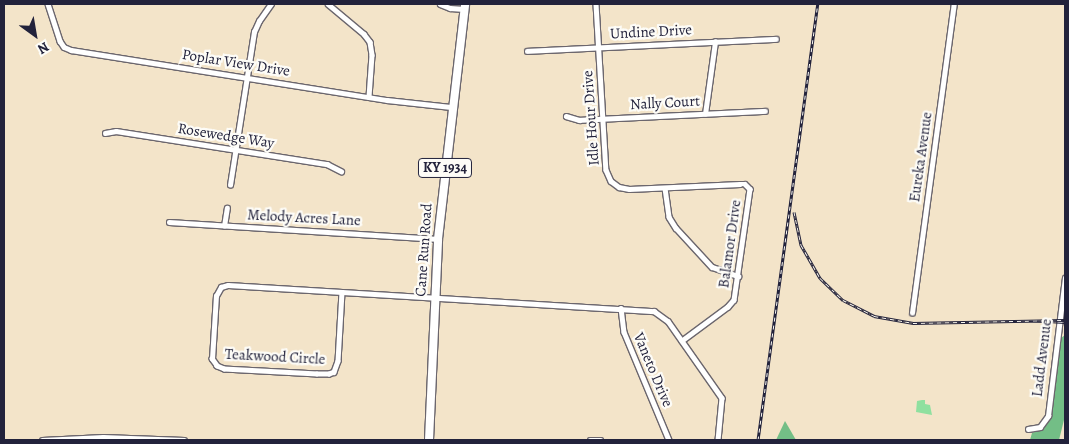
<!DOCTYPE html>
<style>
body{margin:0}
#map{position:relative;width:1069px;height:444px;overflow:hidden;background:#f3e4c9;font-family:Alegreya,serif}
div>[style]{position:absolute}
.green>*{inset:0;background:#8fe09f}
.forest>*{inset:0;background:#73be86}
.roads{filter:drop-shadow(1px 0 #6b666d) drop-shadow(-1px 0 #6b666d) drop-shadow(0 1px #6b666d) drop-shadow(0 -1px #6b666d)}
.minor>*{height:4.5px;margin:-2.25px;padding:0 2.25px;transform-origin:2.25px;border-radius:2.25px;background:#fff}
.trunk>*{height:8px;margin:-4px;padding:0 4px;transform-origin:4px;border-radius:4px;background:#fff}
.tram>*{height:1px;margin:-0.5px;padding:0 0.5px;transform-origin:0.5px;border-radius:0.5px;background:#22223b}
.rail>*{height:3px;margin-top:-1.5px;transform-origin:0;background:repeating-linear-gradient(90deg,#fdfcf7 0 4px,#22223b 0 8px);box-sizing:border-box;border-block:1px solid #22223b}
span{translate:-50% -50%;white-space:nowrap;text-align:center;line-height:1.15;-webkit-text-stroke:4.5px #fdfcf7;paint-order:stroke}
.shield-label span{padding:1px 4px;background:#fdfcf7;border:1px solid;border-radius:4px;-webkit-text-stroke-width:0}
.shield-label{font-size:14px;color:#22223b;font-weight:700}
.street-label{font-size:15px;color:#22223b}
.frame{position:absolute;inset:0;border:5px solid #22223b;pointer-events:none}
.north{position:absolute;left:10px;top:10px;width:50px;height:50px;-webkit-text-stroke:4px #fdfcf7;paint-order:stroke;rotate:148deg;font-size:14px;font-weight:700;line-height:20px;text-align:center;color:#22223b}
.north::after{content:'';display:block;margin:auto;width:18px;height:22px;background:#22223b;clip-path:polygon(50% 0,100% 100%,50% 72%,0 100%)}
</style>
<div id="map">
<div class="green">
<div style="clip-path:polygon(922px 400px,925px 400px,925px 404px,930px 405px,932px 415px,916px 412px,917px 401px)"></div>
</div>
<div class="forest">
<div style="clip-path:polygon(1065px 335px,1065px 416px,1059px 440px,1030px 440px,1032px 433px,1043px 429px,1049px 421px,1061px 338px)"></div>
<div style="clip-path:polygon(785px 421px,796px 440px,776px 440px)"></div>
</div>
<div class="roads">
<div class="minor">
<div style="left:48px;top:4px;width:39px;rotate:72deg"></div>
<div style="left:60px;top:41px;width:7px;rotate:56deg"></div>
<div style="left:64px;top:47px;width:8px;rotate:23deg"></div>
<div style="left:71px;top:50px;width:320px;rotate:9deg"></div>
<div style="left:387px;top:100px;width:64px;rotate:6.2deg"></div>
<div style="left:328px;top:4px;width:47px;rotate:39.8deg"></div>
<div style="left:364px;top:34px;width:10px;rotate:53deg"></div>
<div style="left:370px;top:42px;width:13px;rotate:81deg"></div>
<div style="left:372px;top:55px;width:42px;rotate:94.1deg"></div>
<div style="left:440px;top:4px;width:11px;rotate:22deg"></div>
<div style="left:450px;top:8px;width:14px;rotate:4deg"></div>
<div style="left:596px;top:4px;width:166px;rotate:86.6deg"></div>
<div style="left:606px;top:170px;width:12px;rotate:66deg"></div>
<div style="left:611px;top:181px;width:10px;rotate:37deg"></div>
<div style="left:619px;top:187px;width:10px;rotate:11deg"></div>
<div style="left:629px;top:189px;width:111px;rotate:-2.6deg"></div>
<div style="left:740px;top:184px;width:5px"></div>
<div style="left:745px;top:184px;width:7px;rotate:45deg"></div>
<div style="left:750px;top:189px;width:112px;rotate:98.2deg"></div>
<div style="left:734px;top:300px;width:9px;rotate:131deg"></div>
<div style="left:728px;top:307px;width:57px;rotate:143.5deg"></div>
<div style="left:527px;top:51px;width:249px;rotate:-2.8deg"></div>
<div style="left:705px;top:114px;width:73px;rotate:-82.1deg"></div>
<div style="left:566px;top:116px;width:14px;rotate:17deg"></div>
<div style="left:579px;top:120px;width:186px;rotate:-2.8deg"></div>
<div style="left:105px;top:133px;width:11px;rotate:-10deg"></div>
<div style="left:116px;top:131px;width:214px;rotate:8.9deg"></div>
<div style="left:327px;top:164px;width:16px;rotate:27deg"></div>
<div style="left:230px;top:185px;width:155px;rotate:-81.1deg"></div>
<div style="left:254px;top:32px;width:12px;rotate:-66deg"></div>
<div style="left:259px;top:21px;width:21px;rotate:-55deg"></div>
<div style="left:665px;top:188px;width:29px;rotate:82deg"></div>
<div style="left:669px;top:217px;width:13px;rotate:58deg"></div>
<div style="left:676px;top:228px;width:53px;rotate:47.3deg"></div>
<div style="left:712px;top:267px;width:28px;rotate:19deg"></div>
<div style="left:169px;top:222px;width:270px;rotate:3.6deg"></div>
<div style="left:224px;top:226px;width:18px;rotate:-81deg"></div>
<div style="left:228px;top:285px;width:114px;rotate:3.5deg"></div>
<div style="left:342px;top:292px;width:69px;rotate:93.3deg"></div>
<div style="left:338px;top:361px;width:12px;rotate:110deg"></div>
<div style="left:334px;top:372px;width:5px;rotate:158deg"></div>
<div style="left:329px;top:374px;width:12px;rotate:180deg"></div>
<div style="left:317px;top:374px;width:93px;rotate:-176.9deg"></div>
<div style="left:224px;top:369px;width:8px;rotate:-157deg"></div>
<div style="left:217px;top:366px;width:9px;rotate:-126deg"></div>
<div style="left:212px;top:359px;width:63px;rotate:-86.4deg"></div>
<div style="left:216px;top:296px;width:10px;rotate:-61deg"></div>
<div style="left:221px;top:287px;width:7px;rotate:-16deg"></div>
<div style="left:342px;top:292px;width:313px;rotate:3.5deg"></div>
<div style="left:654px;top:311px;width:17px;rotate:36deg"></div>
<div style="left:668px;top:321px;width:94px;rotate:55deg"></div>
<div style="left:722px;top:398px;width:42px;rotate:95.4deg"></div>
<div style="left:621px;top:308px;width:24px;rotate:83deg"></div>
<div style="left:624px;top:332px;width:117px;rotate:67.4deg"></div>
<div style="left:912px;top:313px;width:312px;rotate:-82.3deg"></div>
<div style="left:1028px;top:429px;width:12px;rotate:-9deg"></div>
<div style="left:1040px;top:427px;width:14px;rotate:-54deg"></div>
<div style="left:1048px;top:416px;width:139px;rotate:-83deg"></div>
<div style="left:42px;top:440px;width:61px;rotate:-2.8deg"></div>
<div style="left:103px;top:437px;width:81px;rotate:2.1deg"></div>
<div style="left:590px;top:440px;width:11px"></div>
</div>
<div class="trunk">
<div style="left:429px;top:440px;width:201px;rotate:-87.4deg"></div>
<div style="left:438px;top:239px;width:237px;rotate:-83.4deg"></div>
</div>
</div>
<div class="tram">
<div style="left:1028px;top:321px;width:37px;rotate:3deg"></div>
</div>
<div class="rail">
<div style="left:794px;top:212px;width:34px;rotate:78deg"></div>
<div style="left:801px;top:245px;width:38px;rotate:60deg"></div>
<div style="left:820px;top:278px;width:32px;rotate:44deg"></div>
<div style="left:843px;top:300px;width:35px;rotate:27deg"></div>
<div style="left:874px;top:316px;width:40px;rotate:10deg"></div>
<div style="left:913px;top:323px;width:152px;rotate:-1.1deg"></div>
<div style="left:758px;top:440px;width:440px;rotate:-82.2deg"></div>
</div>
<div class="shield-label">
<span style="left:445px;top:168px">KY 1934</span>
</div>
<div class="street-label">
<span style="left:651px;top:32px;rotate:-3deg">Undine Drive</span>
<span style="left:236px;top:63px;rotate:9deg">Poplar View Drive</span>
<span style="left:665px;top:103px;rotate:-3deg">Nally Court</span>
<span style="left:591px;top:118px;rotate:-94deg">Idle Hour Drive</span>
<span style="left:226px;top:136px;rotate:9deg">Rosewedge Way</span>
<span style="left:921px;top:157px;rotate:-82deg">Eureka Avenue</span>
<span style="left:304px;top:218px;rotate:3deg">Melody Acres Lane</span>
<span style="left:730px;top:244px;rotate:-82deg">Balamor Drive</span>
<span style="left:424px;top:250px;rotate:-86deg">Cane Run Road</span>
<span style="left:275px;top:357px;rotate:3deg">Teakwood Circle</span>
<span style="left:1042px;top:358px;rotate:-83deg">Ladd Avenue</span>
<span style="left:653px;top:370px;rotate:67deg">Vaneto Drive</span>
</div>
<div class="frame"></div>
<div class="north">N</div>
</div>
